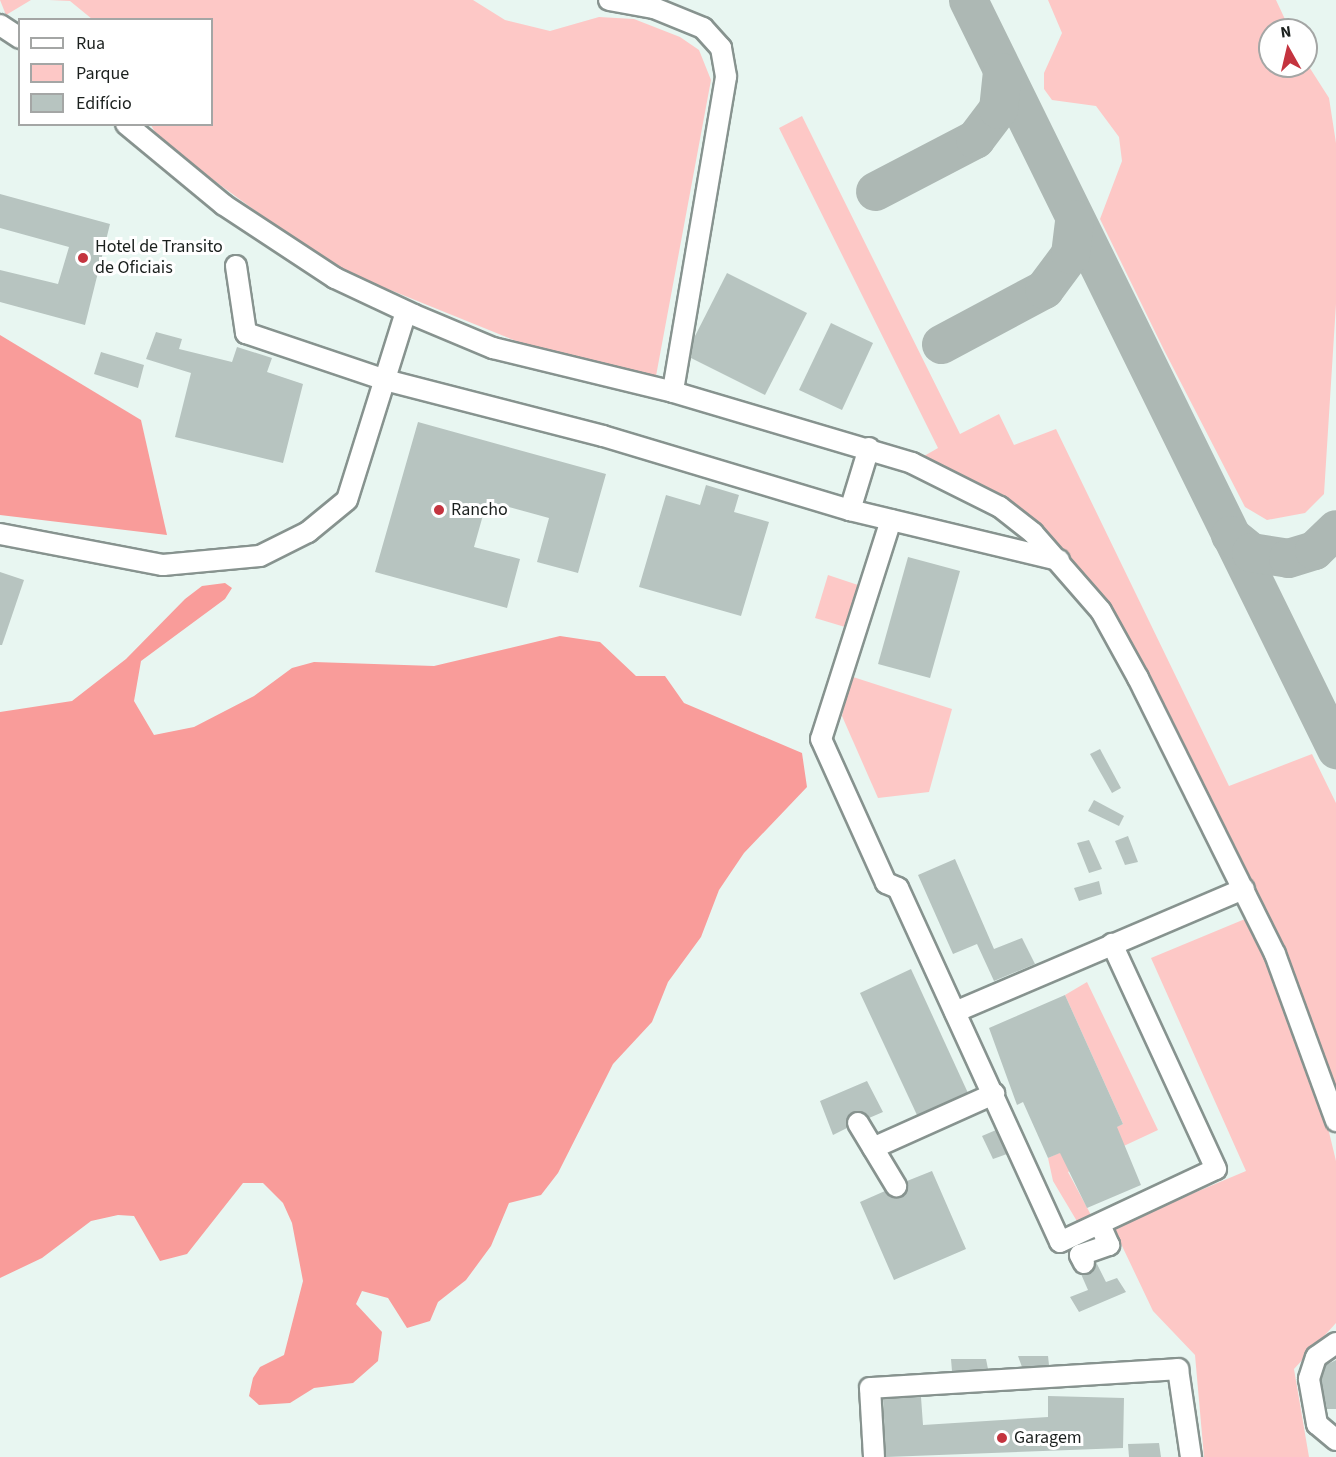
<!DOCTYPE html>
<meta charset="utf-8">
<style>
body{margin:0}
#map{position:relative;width:1336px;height:1457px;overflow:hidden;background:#e8f6f1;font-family:"Source Sans 3",sans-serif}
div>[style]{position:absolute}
.green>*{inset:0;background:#fdc8c6}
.forest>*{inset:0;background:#f99c9a}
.taxiway>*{height:39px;margin:-19.5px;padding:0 19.5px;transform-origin:19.5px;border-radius:19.5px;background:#adb8b4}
.building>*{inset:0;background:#b7c4c0}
.roads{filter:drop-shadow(2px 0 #87938f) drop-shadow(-2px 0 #87938f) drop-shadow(0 2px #87938f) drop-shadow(0 -2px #87938f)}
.minor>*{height:20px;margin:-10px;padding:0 10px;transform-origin:10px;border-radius:10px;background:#fff}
.dots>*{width:16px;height:16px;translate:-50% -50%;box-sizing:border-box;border:3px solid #fff;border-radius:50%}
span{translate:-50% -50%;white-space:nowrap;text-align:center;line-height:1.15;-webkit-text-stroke:6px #fff;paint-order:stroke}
.poi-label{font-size:18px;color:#1b201e}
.left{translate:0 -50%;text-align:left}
.legend{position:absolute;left:18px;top:18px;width:195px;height:108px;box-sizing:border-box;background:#fff;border:2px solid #a4a6a5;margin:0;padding:8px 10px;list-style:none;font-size:18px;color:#1b201e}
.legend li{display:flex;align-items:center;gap:12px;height:30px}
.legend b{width:30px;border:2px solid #a4a6a5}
.north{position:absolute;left:1258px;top:18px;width:60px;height:60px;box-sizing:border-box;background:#fff;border:2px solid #a4a6a5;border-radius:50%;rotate:352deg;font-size:16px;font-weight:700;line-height:24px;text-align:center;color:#1b201e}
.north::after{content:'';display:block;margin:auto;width:21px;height:27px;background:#c4343f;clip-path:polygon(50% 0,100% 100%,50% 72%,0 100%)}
</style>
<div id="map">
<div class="green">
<div style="clip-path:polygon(0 0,31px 0,6px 15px)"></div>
<div style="clip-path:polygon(49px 0,473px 0,505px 20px,550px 31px,599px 17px,634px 19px,680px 37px,699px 50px,711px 80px,656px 376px,543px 352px,331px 266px,160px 141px,151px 125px,212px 124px,212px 20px,92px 19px,70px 1px)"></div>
<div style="clip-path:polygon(1048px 0,1276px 0,1290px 30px,1270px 30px,1270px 66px,1306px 62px,1329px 98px,1336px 143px,1336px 304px,1324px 494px,1305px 513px,1267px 520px,1245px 507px,1164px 350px,1100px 219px,1122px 161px,1119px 137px,1096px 106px,1052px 100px,1044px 89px,1044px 73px,1062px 33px)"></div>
<div style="clip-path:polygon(802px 116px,960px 434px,999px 414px,1014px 445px,1056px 429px,1229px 786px,1312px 754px,1336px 803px,1336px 1097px,1147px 697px,1059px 560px,1000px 507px,912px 463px,938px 448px,779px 128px)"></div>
<div style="clip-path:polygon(828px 575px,858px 585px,845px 627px,815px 618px)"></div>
<div style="clip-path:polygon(850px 676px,952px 709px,929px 792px,878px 798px,842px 716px)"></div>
<div style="clip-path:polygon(1245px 919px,1288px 1010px,1321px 1099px,1336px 1161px,1336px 1323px,1294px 1369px,1309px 1457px,1204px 1457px,1195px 1355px,1153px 1311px,1113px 1227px,1246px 1171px,1151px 958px)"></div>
<div style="clip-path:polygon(1087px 982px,1158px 1130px,1068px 1172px,1091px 1215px,1078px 1223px,1053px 1181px,1048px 1158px,1123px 1124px,1065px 995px)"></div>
</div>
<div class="forest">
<div style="clip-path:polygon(0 335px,141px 420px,167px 535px,0 515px)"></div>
<div style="clip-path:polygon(225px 583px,232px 588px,225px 599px,141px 661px,134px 701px,154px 735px,194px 727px,254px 696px,292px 668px,314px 662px,434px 666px,560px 636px,600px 642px,636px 676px,665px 676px,684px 703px,802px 753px,807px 787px,744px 853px,719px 890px,701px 937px,668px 982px,652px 1022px,613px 1064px,558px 1173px,541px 1195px,509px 1203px,491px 1246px,466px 1280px,438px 1302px,430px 1321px,407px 1328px,388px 1298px,362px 1291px,356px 1304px,382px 1332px,378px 1361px,353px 1383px,314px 1388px,290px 1403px,259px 1405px,249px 1396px,253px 1378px,260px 1367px,284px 1355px,303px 1281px,292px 1223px,283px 1203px,263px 1183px,243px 1183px,187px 1254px,160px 1261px,134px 1216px,118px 1215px,91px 1221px,42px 1258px,0 1278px,0 712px,72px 701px,126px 659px,185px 599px,202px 586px)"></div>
</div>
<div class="taxiway">
<div style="left:968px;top:0;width:835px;rotate:63.83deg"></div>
<div style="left:875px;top:191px;width:113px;rotate:-27.5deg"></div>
<div style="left:975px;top:139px;width:38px;rotate:-53deg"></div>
<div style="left:998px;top:109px;width:37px;rotate:-84deg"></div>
<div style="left:941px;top:344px;width:117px;rotate:-28.1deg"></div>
<div style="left:1044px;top:289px;width:44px;rotate:-53.4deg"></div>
<div style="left:1070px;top:254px;width:35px;rotate:-83deg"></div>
<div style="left:1230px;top:535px;width:27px;rotate:39deg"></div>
<div style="left:1251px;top:552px;width:37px;rotate:9deg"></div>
<div style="left:1288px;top:558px;width:27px;rotate:-17deg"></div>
<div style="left:1314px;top:550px;width:30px;rotate:-44deg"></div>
</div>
<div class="building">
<div style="clip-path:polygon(0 194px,110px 224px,85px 325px,0 302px,0 270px,58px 284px,69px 247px,0 228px)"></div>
<div style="clip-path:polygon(727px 273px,807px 313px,765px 395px,691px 358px,694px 338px)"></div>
<div style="clip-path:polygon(831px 323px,873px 343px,842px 410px,799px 390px)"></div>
<div style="clip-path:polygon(156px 332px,182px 339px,179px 349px,232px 362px,237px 347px,272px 358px,267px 372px,303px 384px,283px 463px,175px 437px,191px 373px,146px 359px)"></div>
<div style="clip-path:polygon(101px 352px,144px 365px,138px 388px,94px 374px)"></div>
<div style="clip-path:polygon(418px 422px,606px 474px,578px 573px,537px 562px,549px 518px,487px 501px,474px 547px,520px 559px,507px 608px,375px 572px)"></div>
<div style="clip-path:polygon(706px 485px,739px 495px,734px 512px,769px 522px,741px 616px,639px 587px,666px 495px,700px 505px)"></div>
<div style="clip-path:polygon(908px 557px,960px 571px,930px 678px,878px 664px)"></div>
<div style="clip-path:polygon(0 572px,24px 580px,2px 645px,0 645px)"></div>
<div style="clip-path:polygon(1100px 749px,1121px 788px,1112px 793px,1090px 754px)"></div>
<div style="clip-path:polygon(1094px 800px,1124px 816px,1119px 826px,1088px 811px)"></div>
<div style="clip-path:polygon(1128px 836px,1138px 862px,1125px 865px,1115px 841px)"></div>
<div style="clip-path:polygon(1089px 840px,1102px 869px,1089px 873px,1077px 843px)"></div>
<div style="clip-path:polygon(955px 859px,994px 949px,1022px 938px,1035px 964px,994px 981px,977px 944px,953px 954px,918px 875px)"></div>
<div style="clip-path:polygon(1099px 881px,1102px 894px,1079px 901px,1074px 888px)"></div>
<div style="clip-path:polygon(911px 969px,968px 1093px,917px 1115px,860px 993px)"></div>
<div style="clip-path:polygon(1065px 995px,1123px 1124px,1117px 1127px,1141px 1185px,1087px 1208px,1060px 1153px,1048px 1158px,1023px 1102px,1017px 1105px,989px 1028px)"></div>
<div style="clip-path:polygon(867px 1081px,883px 1112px,869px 1118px,852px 1112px,847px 1128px,833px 1135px,820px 1101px)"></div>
<div style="clip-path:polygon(996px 1130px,1007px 1154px,993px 1159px,982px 1136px)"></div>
<div style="clip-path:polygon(932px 1171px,966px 1249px,894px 1280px,860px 1202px,885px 1191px,902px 1197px,907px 1181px)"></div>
<div style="clip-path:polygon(1096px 1262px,1106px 1282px,1117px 1278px,1126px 1292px,1079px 1312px,1070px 1297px,1088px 1290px,1081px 1274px,1090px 1273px)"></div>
<div style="clip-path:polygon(1018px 1356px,1048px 1356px,1049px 1365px,1022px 1367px)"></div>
<div style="clip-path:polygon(951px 1359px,986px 1359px,988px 1369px,952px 1371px)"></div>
<div style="clip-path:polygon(1336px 1360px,1336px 1409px,1327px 1409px,1321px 1380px,1326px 1365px)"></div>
<div style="clip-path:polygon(1048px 1396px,1124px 1398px,1123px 1448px,886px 1457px,883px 1399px,921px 1397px,923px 1425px,1048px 1417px)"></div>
<div style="clip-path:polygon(1159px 1443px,1161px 1457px,1129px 1457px,1128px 1444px)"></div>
</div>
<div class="roads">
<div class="minor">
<div style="left:609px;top:0;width:46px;rotate:10.1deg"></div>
<div style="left:654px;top:8px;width:53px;rotate:22.2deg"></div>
<div style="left:703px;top:28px;width:27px;rotate:48deg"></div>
<div style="left:721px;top:48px;width:29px;rotate:80deg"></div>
<div style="left:726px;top:77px;width:319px;rotate:99.6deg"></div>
<div style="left:0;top:25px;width:24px;rotate:33deg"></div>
<div style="left:126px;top:124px;width:127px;rotate:39.6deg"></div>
<div style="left:224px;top:205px;width:133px;rotate:33.3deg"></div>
<div style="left:335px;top:278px;width:87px;rotate:25.1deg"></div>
<div style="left:414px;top:315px;width:86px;rotate:22.7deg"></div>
<div style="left:493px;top:348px;width:185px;rotate:13.7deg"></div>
<div style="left:673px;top:392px;width:249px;rotate:16.5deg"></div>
<div style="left:912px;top:463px;width:98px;rotate:26.6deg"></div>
<div style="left:1000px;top:507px;width:42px;rotate:38.2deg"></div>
<div style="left:1033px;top:533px;width:103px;rotate:48.9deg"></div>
<div style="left:1101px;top:611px;width:77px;rotate:61.1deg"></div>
<div style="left:1138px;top:678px;width:308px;rotate:63.6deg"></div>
<div style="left:1275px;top:954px;width:178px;rotate:69.9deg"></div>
<div style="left:236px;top:266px;width:68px;rotate:81.5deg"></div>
<div style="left:246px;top:333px;width:151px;rotate:18.6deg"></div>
<div style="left:389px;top:381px;width:221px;rotate:14.4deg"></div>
<div style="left:603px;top:436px;width:258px;rotate:16.7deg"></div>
<div style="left:869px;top:448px;width:65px;rotate:107deg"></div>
<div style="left:850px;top:510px;width:215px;rotate:13.5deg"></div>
<div style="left:891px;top:520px;width:230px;rotate:107.7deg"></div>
<div style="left:821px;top:739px;width:158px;rotate:65.7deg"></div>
<div style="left:886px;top:883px;width:13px;rotate:23deg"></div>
<div style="left:898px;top:888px;width:389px;rotate:65.4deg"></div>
<div style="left:1060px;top:1242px;width:172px;rotate:-25.1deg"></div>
<div style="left:1216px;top:1169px;width:248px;rotate:-114.8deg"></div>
<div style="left:0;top:534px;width:166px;rotate:10.8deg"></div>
<div style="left:163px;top:565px;width:97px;rotate:-5.3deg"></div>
<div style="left:260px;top:556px;width:54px;rotate:-26.6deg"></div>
<div style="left:308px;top:532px;width:50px;rotate:-39.4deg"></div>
<div style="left:347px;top:500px;width:197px;rotate:-72.6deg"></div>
<div style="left:955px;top:1012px;width:314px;rotate:-23.1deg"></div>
<div style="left:858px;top:1123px;width:74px;rotate:58.9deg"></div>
<div style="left:873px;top:1148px;width:133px;rotate:-24.1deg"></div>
<div style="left:1084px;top:1263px;width:9px;rotate:-117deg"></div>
<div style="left:1080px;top:1255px;width:31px;rotate:-19deg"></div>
<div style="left:1109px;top:1245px;width:22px;rotate:-114deg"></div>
<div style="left:1336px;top:1343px;width:24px;rotate:145deg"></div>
<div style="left:1316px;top:1357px;width:23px;rotate:108deg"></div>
<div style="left:1309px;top:1379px;width:46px;rotate:79.9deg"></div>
<div style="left:1317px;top:1424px;width:25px;rotate:40deg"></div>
<div style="left:874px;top:1457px;width:69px;rotate:-93.3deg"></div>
<div style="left:870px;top:1388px;width:309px;rotate:-3.5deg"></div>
<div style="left:1178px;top:1369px;width:89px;rotate:81.6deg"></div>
</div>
</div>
<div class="dots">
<div style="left:83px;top:258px;background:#c4343f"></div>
<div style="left:439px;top:510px;background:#c4343f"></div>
<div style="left:1002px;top:1438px;background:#c4343f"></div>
</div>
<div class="poi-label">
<span class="left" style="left:95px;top:258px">Hotel de Transito<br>de Oficiais</span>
<span class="left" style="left:451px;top:510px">Rancho</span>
<span class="left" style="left:1014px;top:1438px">Garagem</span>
</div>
<ul class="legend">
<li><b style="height:8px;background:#fff"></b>Rua</li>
<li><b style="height:16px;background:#fdc8c6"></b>Parque</li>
<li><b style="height:16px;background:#b7c4c0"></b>Edifício</li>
</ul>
<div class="north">N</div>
</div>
